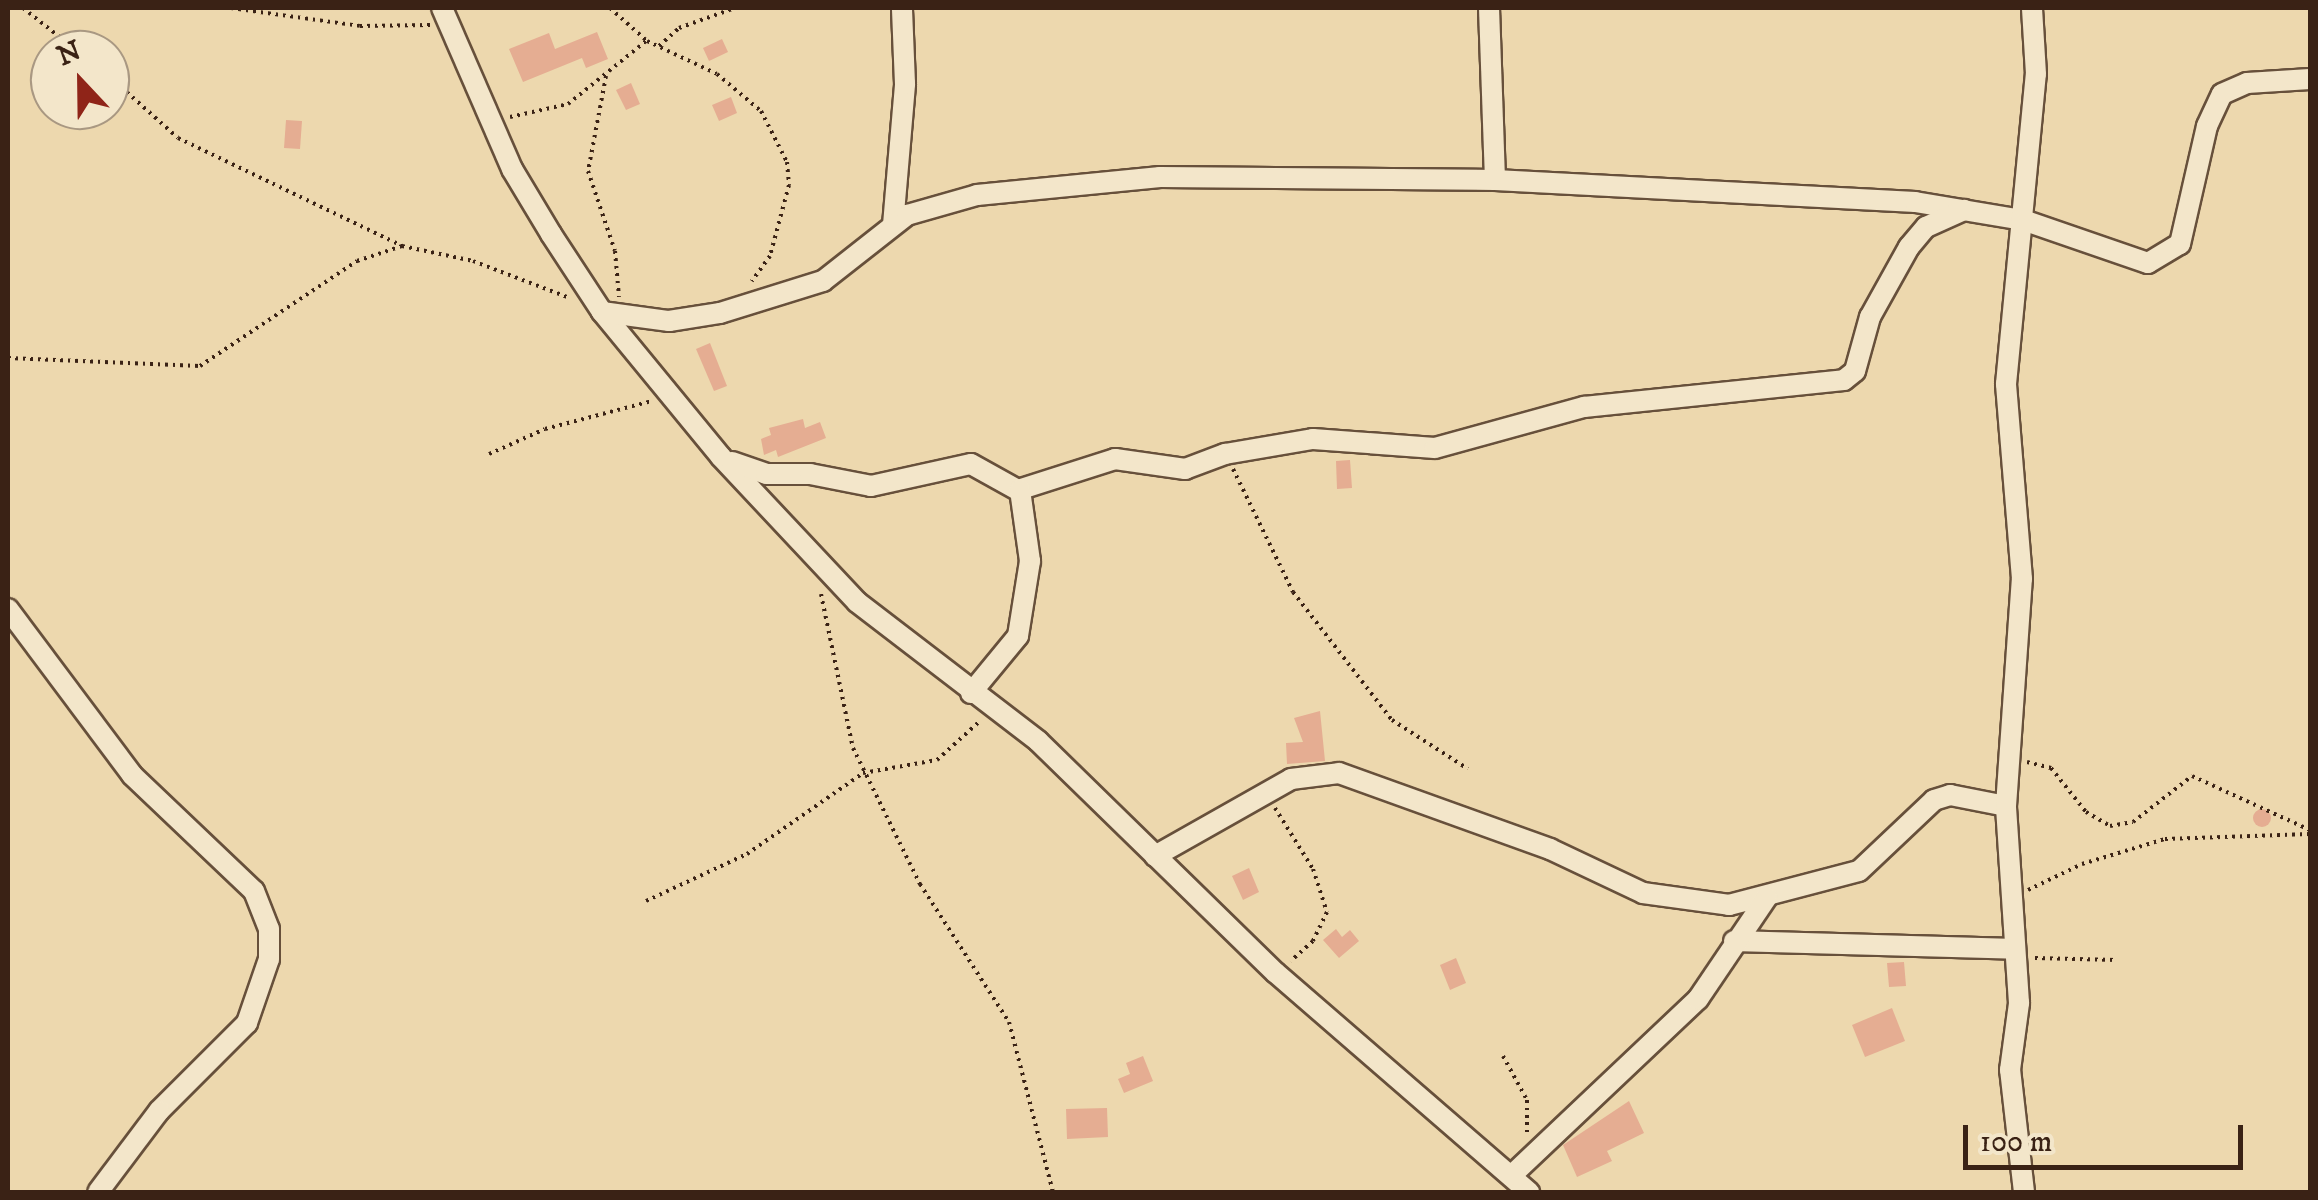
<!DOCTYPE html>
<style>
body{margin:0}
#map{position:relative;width:2318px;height:1200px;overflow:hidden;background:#edd8ae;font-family:"IM FELL DW Pica",serif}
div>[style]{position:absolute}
.building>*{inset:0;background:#e5ad92}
.round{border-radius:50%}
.path>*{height:4px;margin-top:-2px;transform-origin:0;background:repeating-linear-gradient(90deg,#3a2215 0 2.5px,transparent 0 7.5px)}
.roads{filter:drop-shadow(2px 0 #67503b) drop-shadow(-2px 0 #67503b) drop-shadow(0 2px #67503b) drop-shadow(0 -2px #67503b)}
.minor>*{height:20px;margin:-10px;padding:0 10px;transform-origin:10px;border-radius:10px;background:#f3e6ca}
span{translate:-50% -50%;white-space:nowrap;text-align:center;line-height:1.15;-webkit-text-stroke:8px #f3e6ca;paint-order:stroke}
.frame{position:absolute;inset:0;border:10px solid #3a2215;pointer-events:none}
.north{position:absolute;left:30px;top:30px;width:100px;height:100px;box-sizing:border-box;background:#f3e6ca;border:2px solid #a99882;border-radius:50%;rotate:338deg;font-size:28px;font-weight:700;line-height:40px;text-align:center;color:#3a2215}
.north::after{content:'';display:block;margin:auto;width:35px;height:45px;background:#8f2418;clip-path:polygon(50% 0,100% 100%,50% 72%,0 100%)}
.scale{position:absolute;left:1963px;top:1125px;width:280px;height:45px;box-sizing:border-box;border:5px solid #3a2215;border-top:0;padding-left:12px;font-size:30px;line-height:35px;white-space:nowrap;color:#3a2215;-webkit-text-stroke:8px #f3e6ca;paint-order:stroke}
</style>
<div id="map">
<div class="building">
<div style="clip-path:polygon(597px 32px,608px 59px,586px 68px,582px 58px,523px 82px,509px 49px,549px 33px,555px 49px)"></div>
<div style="clip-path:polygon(722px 39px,728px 52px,709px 61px,703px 48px)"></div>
<div style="clip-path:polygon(631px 83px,640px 104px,626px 110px,616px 90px)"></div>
<div style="clip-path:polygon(731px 97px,737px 113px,719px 121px,712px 105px)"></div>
<div style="clip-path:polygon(286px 120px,302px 121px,300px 149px,284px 148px)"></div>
<div style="clip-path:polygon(710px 343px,727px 386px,714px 391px,696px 349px)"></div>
<div style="clip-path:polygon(803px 419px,805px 428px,820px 422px,826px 438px,778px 457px,776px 450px,764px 455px,761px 439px,771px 435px,769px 428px)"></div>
<div style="clip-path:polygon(1350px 460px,1352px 488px,1337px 489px,1336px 461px)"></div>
<div style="clip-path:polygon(1320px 711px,1325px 761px,1287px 764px,1286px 743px,1303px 742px,1294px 718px)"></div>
<div class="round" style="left:2253px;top:809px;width:18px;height:18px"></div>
<div style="clip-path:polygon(1249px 868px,1259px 892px,1243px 900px,1232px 876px)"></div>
<div style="clip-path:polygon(1336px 929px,1342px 937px,1350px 930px,1359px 941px,1339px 958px,1323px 940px)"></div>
<div style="clip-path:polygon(1456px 958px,1466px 983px,1450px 990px,1440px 965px)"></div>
<div style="clip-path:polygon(1904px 962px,1906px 986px,1889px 987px,1887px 963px)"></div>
<div style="clip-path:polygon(1892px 1008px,1905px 1041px,1865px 1057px,1852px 1025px)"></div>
<div style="clip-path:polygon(1143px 1056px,1153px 1081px,1124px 1093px,1118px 1079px,1130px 1074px,1126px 1063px)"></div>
<div style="clip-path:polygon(1629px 1101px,1644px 1133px,1607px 1151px,1612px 1161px,1577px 1177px,1563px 1145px)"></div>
<div style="clip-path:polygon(1107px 1108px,1108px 1137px,1067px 1139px,1066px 1109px)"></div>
</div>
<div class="path">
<div style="left:8px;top:8px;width:2px"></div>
<div style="left:23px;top:8px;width:68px;rotate:38.4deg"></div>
<div style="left:231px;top:8px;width:130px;rotate:7.9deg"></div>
<div style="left:360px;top:26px;width:70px;rotate:-0.8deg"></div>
<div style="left:610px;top:8px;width:50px;rotate:41.7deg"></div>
<div style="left:647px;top:41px;width:77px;rotate:25.2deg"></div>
<div style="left:717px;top:74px;width:57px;rotate:40.1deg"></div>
<div style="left:761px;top:111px;width:57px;rotate:63deg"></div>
<div style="left:787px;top:162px;width:23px;rotate:85deg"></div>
<div style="left:789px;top:185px;width:73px;rotate:105deg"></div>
<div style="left:770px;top:256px;width:31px;rotate:126deg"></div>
<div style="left:659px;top:46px;width:27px;rotate:-42deg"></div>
<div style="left:679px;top:28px;width:59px;rotate:-19.7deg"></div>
<div style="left:606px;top:76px;width:97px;rotate:100.7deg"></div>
<div style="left:588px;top:171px;width:84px;rotate:71.4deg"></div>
<div style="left:615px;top:251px;width:46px;rotate:85deg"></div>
<div style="left:110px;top:77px;width:91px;rotate:41.9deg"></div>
<div style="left:178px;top:138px;width:249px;rotate:25.7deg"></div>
<div style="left:510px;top:117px;width:59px;rotate:-12.6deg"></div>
<div style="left:568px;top:104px;width:100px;rotate:-38.9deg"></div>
<div style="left:8px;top:358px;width:192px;rotate:2.4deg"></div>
<div style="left:200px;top:366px;width:189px;rotate:-33.8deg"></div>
<div style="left:357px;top:261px;width:47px;rotate:-18.4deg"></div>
<div style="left:402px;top:246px;width:73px;rotate:11.9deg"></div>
<div style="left:473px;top:261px;width:104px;rotate:20.9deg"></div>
<div style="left:489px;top:454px;width:61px;rotate:-24.1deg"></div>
<div style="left:545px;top:429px;width:111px;rotate:-14.7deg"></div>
<div style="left:1233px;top:469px;width:137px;rotate:64deg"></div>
<div style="left:1293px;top:592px;width:162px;rotate:52.3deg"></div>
<div style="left:1392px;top:720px;width:90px;rotate:32.8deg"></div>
<div style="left:821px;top:594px;width:157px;rotate:78.3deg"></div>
<div style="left:853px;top:748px;width:152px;rotate:63.8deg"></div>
<div style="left:920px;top:884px;width:164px;rotate:57.2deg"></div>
<div style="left:1009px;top:1022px;width:176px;rotate:75.5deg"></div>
<div style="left:2027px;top:762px;width:25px;rotate:14deg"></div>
<div style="left:2051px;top:768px;width:56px;rotate:51.5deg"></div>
<div style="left:2086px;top:812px;width:28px;rotate:30deg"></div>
<div style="left:2110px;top:826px;width:23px;rotate:-10deg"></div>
<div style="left:2133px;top:822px;width:75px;rotate:-37.9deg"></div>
<div style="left:2192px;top:776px;width:130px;rotate:24.6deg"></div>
<div style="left:1275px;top:808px;width:72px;rotate:58.1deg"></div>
<div style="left:1313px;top:869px;width:45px;rotate:72deg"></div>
<div style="left:1327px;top:912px;width:32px;rotate:116deg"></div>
<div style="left:1313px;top:941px;width:30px;rotate:138deg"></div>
<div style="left:2028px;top:890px;width:60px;rotate:-25.7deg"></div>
<div style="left:2082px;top:864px;width:87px;rotate:-16.8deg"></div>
<div style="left:2165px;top:839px;width:145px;rotate:-2deg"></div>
<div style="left:646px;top:901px;width:111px;rotate:-25deg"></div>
<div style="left:747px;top:854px;width:141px;rotate:-34.9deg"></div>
<div style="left:863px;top:773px;width:75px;rotate:-10deg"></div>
<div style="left:937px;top:760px;width:58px;rotate:-42.2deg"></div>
<div style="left:2035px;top:958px;width:82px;rotate:1.4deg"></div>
<div style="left:1503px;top:1056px;width:50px;rotate:61.4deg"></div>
<div style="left:1527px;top:1100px;width:35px;rotate:90deg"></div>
</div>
<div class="roads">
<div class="minor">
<div style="left:442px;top:8px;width:176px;rotate:66.5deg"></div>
<div style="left:512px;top:169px;width:76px;rotate:59deg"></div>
<div style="left:551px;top:234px;width:93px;rotate:56.8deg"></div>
<div style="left:602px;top:312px;width:188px;rotate:50.6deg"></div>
<div style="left:721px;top:457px;width:199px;rotate:46.8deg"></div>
<div style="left:857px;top:602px;width:228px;rotate:37.5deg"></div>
<div style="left:1038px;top:741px;width:332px;rotate:44.3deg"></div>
<div style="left:1276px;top:973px;width:335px;rotate:40.9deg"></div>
<div style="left:1489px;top:8px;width:172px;rotate:88deg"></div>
<div style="left:893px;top:225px;width:142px;rotate:-85.1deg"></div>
<div style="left:905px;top:84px;width:76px;rotate:-92.3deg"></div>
<div style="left:602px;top:312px;width:68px;rotate:7.7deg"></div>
<div style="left:669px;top:321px;width:52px;rotate:-8.9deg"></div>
<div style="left:720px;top:313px;width:108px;rotate:-17.3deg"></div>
<div style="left:823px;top:281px;width:107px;rotate:-38.2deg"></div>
<div style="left:907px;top:215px;width:73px;rotate:-15.9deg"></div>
<div style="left:977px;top:195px;width:184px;rotate:-5.6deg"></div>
<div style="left:1160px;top:177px;width:335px;rotate:0.5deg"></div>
<div style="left:1495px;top:180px;width:421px;rotate:3deg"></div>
<div style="left:1915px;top:202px;width:109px;rotate:9.5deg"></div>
<div style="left:2023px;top:220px;width:132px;rotate:19deg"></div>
<div style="left:2148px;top:263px;width:37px;rotate:-31deg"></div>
<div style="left:2180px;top:244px;width:121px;rotate:-77.1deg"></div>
<div style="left:2207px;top:126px;width:35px;rotate:-65deg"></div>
<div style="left:2222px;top:94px;width:27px;rotate:-24deg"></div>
<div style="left:2247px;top:83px;width:63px;rotate:-3.6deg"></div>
<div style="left:732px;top:462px;width:36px;rotate:19deg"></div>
<div style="left:766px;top:474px;width:44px"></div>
<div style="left:810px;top:474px;width:62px;rotate:11.1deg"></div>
<div style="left:871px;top:486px;width:102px;rotate:-12.4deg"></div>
<div style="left:971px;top:464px;width:54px;rotate:29deg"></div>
<div style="left:1018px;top:490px;width:102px;rotate:-17.7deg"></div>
<div style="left:1115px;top:459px;width:71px;rotate:8.1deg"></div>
<div style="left:1185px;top:469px;width:43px;rotate:-20.6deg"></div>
<div style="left:1225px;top:454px;width:89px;rotate:-9.7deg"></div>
<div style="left:1313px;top:439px;width:122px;rotate:4.2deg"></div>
<div style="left:1435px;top:448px;width:155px;rotate:-15.4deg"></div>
<div style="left:1584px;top:407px;width:261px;rotate:-5.9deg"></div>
<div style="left:1844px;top:380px;width:14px;rotate:-39deg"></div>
<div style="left:1855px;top:371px;width:56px;rotate:-74.5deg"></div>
<div style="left:1870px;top:317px;width:80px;rotate:-60.9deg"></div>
<div style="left:1909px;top:247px;width:26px;rotate:-50deg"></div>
<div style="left:1926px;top:227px;width:42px;rotate:-24.1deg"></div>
<div style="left:8px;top:609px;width:207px;rotate:53.2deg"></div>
<div style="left:132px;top:775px;width:168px;rotate:43.6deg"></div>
<div style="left:254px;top:891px;width:41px;rotate:68.5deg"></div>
<div style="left:269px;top:929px;width:30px;rotate:90deg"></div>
<div style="left:269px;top:959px;width:68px;rotate:109deg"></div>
<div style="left:247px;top:1023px;width:124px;rotate:135deg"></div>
<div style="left:159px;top:1111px;width:101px;rotate:127deg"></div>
<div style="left:971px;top:693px;width:74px;rotate:-50.5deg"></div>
<div style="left:1018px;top:636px;width:76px;rotate:-80.9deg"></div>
<div style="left:1030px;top:561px;width:72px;rotate:-98deg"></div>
<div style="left:1155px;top:856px;width:156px;rotate:-29.5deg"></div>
<div style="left:1291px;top:779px;width:48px;rotate:-7.1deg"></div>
<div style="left:1339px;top:773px;width:224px;rotate:19.8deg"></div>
<div style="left:1550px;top:849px;width:103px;rotate:25.3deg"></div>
<div style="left:1643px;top:893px;width:87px;rotate:7.9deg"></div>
<div style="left:1729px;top:905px;width:134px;rotate:-14.7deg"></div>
<div style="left:1859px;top:871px;width:103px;rotate:-43.4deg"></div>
<div style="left:1934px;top:800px;width:17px;rotate:-17deg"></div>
<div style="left:1950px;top:795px;width:57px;rotate:11.1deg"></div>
<div style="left:1734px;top:941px;width:281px;rotate:1.6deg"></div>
<div style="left:1512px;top:1175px;width:256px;rotate:-43.4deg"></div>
<div style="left:1698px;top:999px;width:123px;rotate:-55.9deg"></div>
<div style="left:2024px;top:1192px;width:123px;rotate:-96.5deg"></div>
<div style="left:2010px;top:1070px;width:68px;rotate:-82.3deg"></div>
<div style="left:2019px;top:1003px;width:197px;rotate:-93.8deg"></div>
<div style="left:2006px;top:806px;width:228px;rotate:-86deg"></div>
<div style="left:2022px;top:579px;width:196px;rotate:-94.7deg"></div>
<div style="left:2006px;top:384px;width:311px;rotate:-84.5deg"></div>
<div style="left:2036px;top:74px;width:66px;rotate:-93.5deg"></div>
</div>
</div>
<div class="frame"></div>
<div class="north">N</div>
<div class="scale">100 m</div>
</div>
